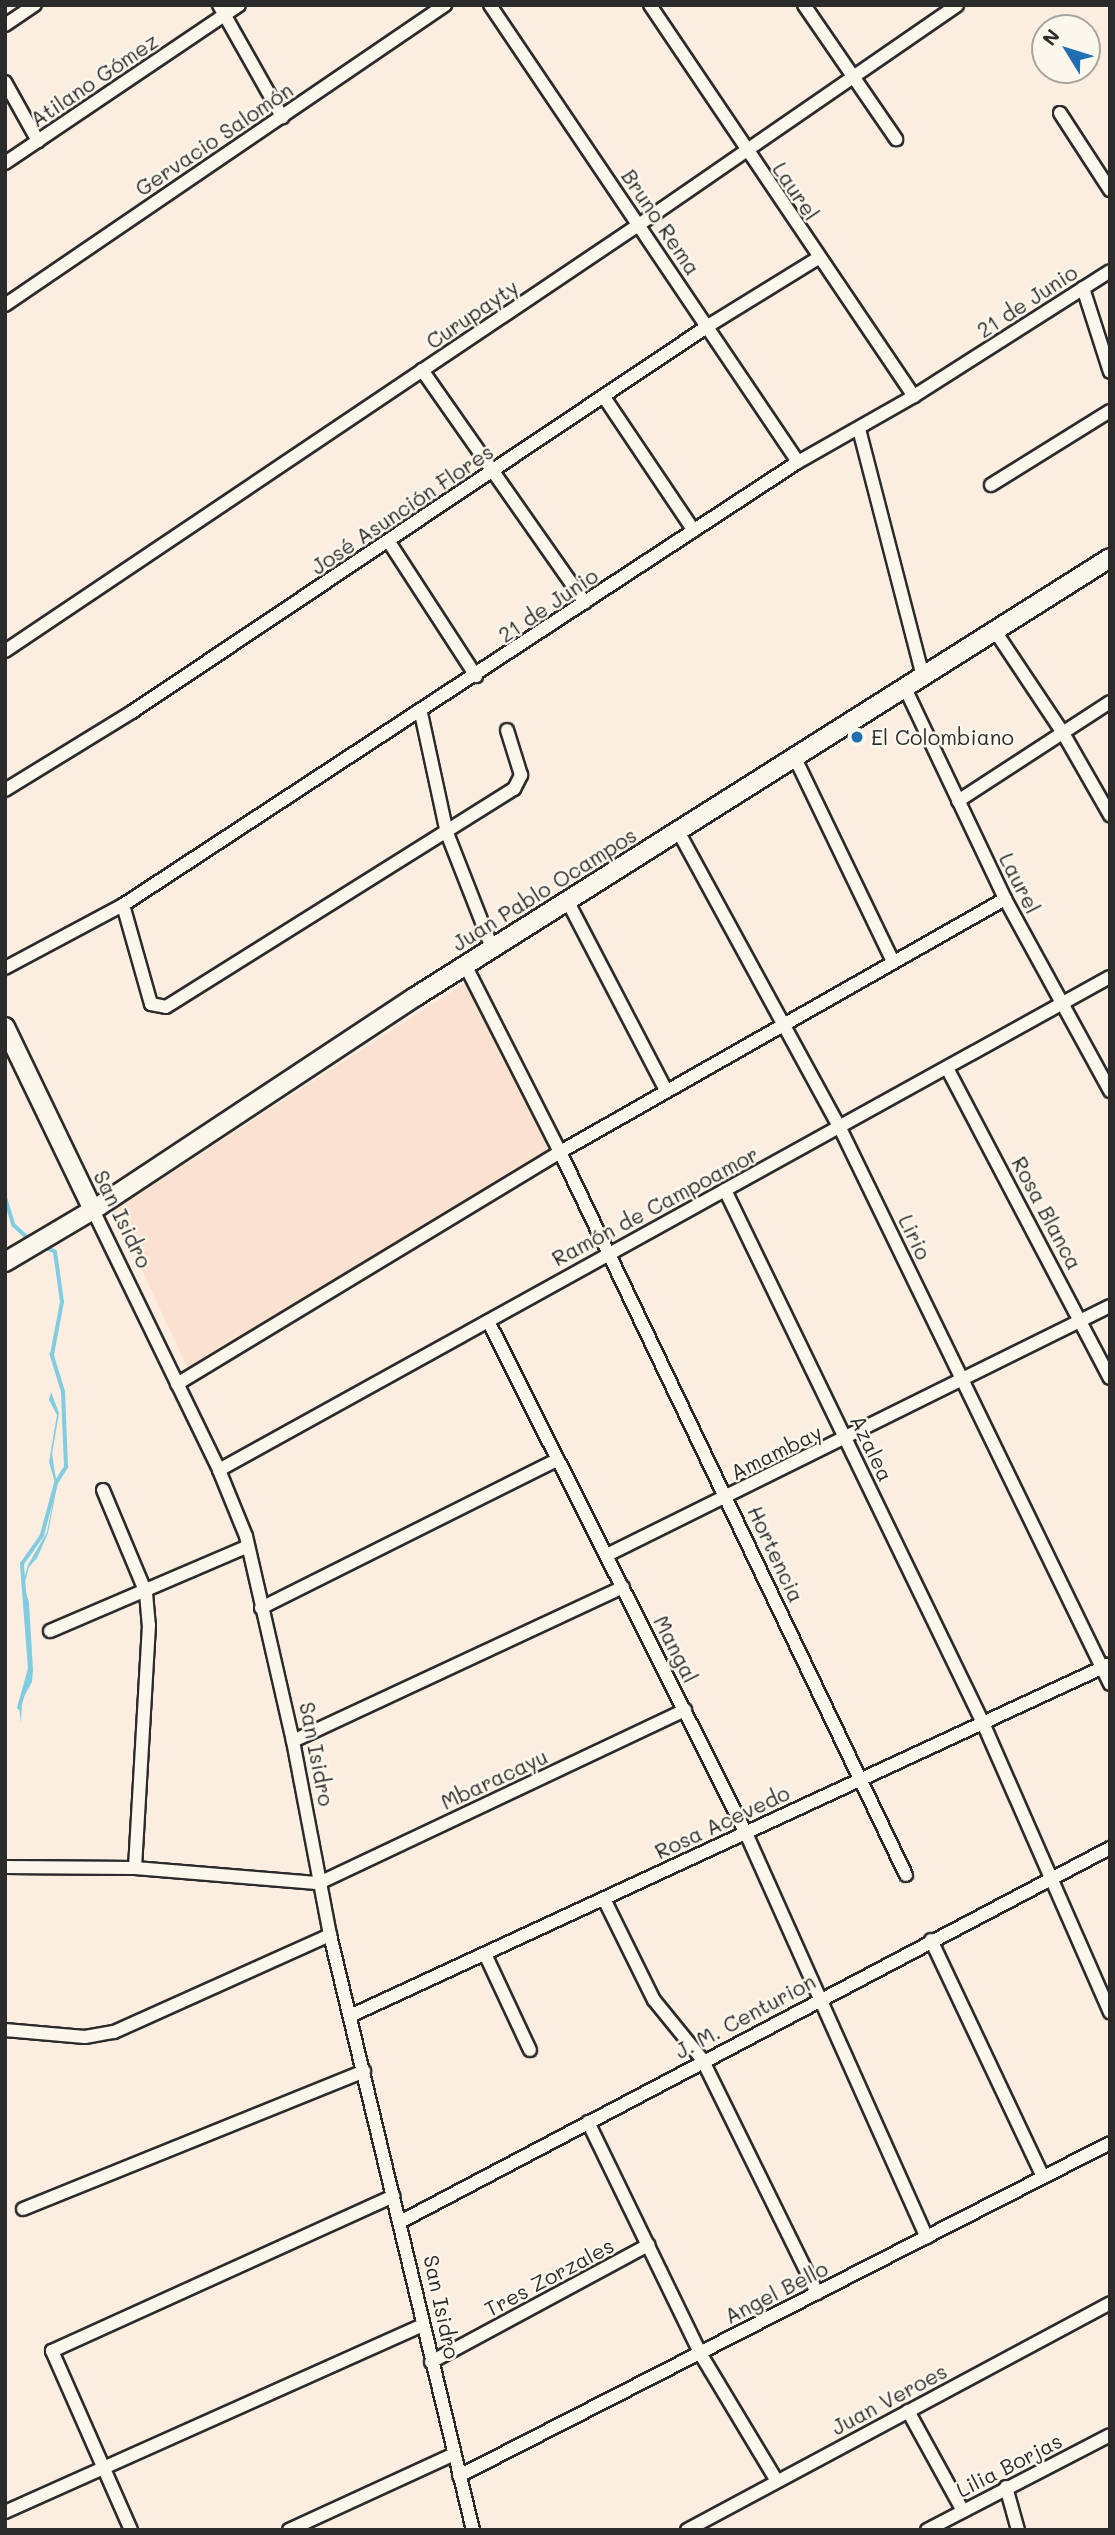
<!DOCTYPE html>
<meta charset="utf-8">
<style>
body{margin:0}
#map{position:relative;width:1115px;height:2535px;overflow:hidden;background:#fbeddf;font-family:Mali,sans-serif}
div>[style]{position:absolute}
.built>*{inset:0;background:#fbe1d0}
.water>*{inset:0;background:#81cce1}
.stream>*{height:3.5px;margin:-1.75px;padding:0 1.75px;transform-origin:1.75px;border-radius:1.75px;background:#81cce1}
.roads{filter:drop-shadow(2px 0 #2b2b2b) drop-shadow(-2px 0 #2b2b2b) drop-shadow(0 2px #2b2b2b) drop-shadow(0 -2px #2b2b2b)}
.street>*{height:12px;margin:-6px;padding:0 6px;transform-origin:6px;border-radius:6px;background:#fbf7ec}
.secondary>*{height:18px;margin:-9px;padding:0 9px;transform-origin:9px;border-radius:9px;background:#fbf7ec}
.dots>*{width:19px;height:19px;translate:-50% -50%;box-sizing:border-box;border:4px solid #fbf7ec;border-radius:50%}
span{translate:-50% -50%;white-space:nowrap;text-align:center;line-height:1.15;-webkit-text-stroke:5px #fbf7ec;paint-order:stroke}
.street-label{font-size:21px;color:#2b2b2b}
.poi-label{font-size:21px;color:#2b2b2b}
.left{translate:0 -50%;text-align:left}
.frame{position:absolute;inset:0;border:7px solid #2b2b2b;pointer-events:none}
.north{position:absolute;left:1031px;top:14px;width:70px;height:70px;box-sizing:border-box;background:#fbf7ec;border:2px solid #a8a59f;border-radius:50%;rotate:308deg;font-size:19px;font-weight:700;line-height:28px;text-align:center;color:#2b2b2b}
.north::after{content:'';display:block;margin:auto;width:24px;height:32px;background:#1f6fb2;clip-path:polygon(50% 0,100% 100%,50% 72%,0 100%)}
</style>
<div id="map">
<div class="built">
<div style="clip-path:polygon(465px 983px,555px 1161px,189px 1371px,114px 1210px)"></div>
</div>
<div class="water">
<div style="clip-path:polygon(51px 1392px,59px 1413px,52px 1454px,57px 1486px,48px 1533px,37px 1558px,29px 1567px,24px 1585px,29px 1603px,33px 1670px,32px 1682px,22px 1700px,21px 1723px,19px 1705px,31px 1668px,23px 1583px,28px 1565px,47px 1532px,56px 1486px,49px 1462px,57px 1415px,49px 1400px)"></div>
</div>
<div class="stream">
<div style="left:5px;top:1196px;width:30px;rotate:73deg"></div>
<div style="left:14px;top:1225px;width:19px;rotate:43deg"></div>
<div style="left:19px;top:1708px;width:41px;rotate:-74.2deg"></div>
<div style="left:30px;top:1669px;width:105px;rotate:-94.4deg"></div>
<div style="left:22px;top:1564px;width:35px;rotate:-55deg"></div>
<div style="left:42px;top:1535px;width:54px;rotate:-74.9deg"></div>
<div style="left:56px;top:1483px;width:19px;rotate:-58deg"></div>
<div style="left:66px;top:1467px;width:75px;rotate:-92.3deg"></div>
<div style="left:63px;top:1392px;width:39px;rotate:-107deg"></div>
<div style="left:52px;top:1355px;width:54px;rotate:-79.3deg"></div>
<div style="left:62px;top:1302px;width:50px;rotate:-98deg"></div>
<div style="left:55px;top:1252px;width:8px;rotate:-157deg"></div>
</div>
<div class="roads">
<div class="street">
<div style="left:219px;top:5px;width:129px;rotate:60.6deg"></div>
<div style="left:490px;top:5px;width:551px;rotate:56.02deg"></div>
<div style="left:650px;top:5px;width:472px;rotate:56deg"></div>
<div style="left:804px;top:5px;width:163px;rotate:55.5deg"></div>
<div style="left:5px;top:25px;width:36px;rotate:-34deg"></div>
<div style="left:5px;top:82px;width:68px;rotate:60.8deg"></div>
<div style="left:1060px;top:113px;width:92px;rotate:57deg"></div>
<div style="left:5px;top:163px;width:282px;rotate:-34deg"></div>
<div style="left:1083px;top:288px;width:88px;rotate:72.2deg"></div>
<div style="left:5px;top:305px;width:533px;rotate:-34.29deg"></div>
<div style="left:422px;top:370px;width:284px;rotate:55deg"></div>
<div style="left:604px;top:397px;width:161px;rotate:56.1deg"></div>
<div style="left:859px;top:429px;width:256px;rotate:75.5deg"></div>
<div style="left:991px;top:485px;width:140px;rotate:-31.9deg"></div>
<div style="left:389px;top:542px;width:160px;rotate:57deg"></div>
<div style="left:995px;top:631px;width:123px;rotate:56.3deg"></div>
<div style="left:1063px;top:733px;width:95px;rotate:60.2deg"></div>
<div style="left:5px;top:651px;width:765px;rotate:-33.92deg"></div>
<div style="left:640px;top:224px;width:385px;rotate:-34.6deg"></div>
<div style="left:905px;top:688px;width:233px;rotate:64.6deg"></div>
<div style="left:1005px;top:899px;width:219px;rotate:61.3deg"></div>
<div style="left:421px;top:713px;width:123px;rotate:77.8deg"></div>
<div style="left:447px;top:833px;width:123px;rotate:68.6deg"></div>
<div style="left:795px;top:758px;width:226px;rotate:64.3deg"></div>
<div style="left:5px;top:790px;width:149px;rotate:-31.6deg"></div>
<div style="left:132px;top:712px;width:693px;rotate:-33.83deg"></div>
<div style="left:708px;top:326px;width:129px;rotate:-31.7deg"></div>
<div style="left:958px;top:801px;width:181px;rotate:-33.1deg"></div>
<div style="left:678px;top:831px;width:338px;rotate:61.4deg"></div>
<div style="left:840px;top:1128px;width:618px;rotate:64.1deg"></div>
<div style="left:568px;top:902px;width:212px;rotate:62.5deg"></div>
<div style="left:123px;top:905px;width:103px;rotate:74.2deg"></div>
<div style="left:151px;top:1004px;width:15px;rotate:11deg"></div>
<div style="left:166px;top:1007px;width:411px;rotate:-32.1deg"></div>
<div style="left:514px;top:789px;width:16px;rotate:-63deg"></div>
<div style="left:521px;top:775px;width:47px;rotate:-107.3deg"></div>
<div style="left:5px;top:968px;width:134px;rotate:-28.1deg"></div>
<div style="left:123px;top:905px;width:807px;rotate:-33.28deg"></div>
<div style="left:798px;top:462px;width:133px;rotate:-29.6deg"></div>
<div style="left:914px;top:396px;width:232px;rotate:-32.5deg"></div>
<div style="left:947px;top:1068px;width:350px;rotate:62.3deg"></div>
<div style="left:725px;top:1190px;width:592px;rotate:64.17deg"></div>
<div style="left:983px;top:1723px;width:316px;rotate:66.3deg"></div>
<div style="left:93px;top:1210px;width:289px;rotate:64.1deg"></div>
<div style="left:219px;top:1470px;width:71px;rotate:67.8deg"></div>
<div style="left:246px;top:1536px;width:210px;rotate:77.1deg"></div>
<div style="left:293px;top:1741px;width:197px;rotate:79.2deg"></div>
<div style="left:330px;top:1935px;width:612px;rotate:76.49deg"></div>
<div style="left:488px;top:1321px;width:571px;rotate:63.26deg"></div>
<div style="left:745px;top:1831px;width:445px;rotate:65.9deg"></div>
<div style="left:177px;top:1384px;width:448px;rotate:-31.2deg"></div>
<div style="left:560px;top:1152px;width:210px;rotate:-116.9deg"></div>
<div style="left:219px;top:1470px;width:1018px;rotate:-28.96deg"></div>
<div style="left:103px;top:1490px;width:112px;rotate:67.3deg"></div>
<div style="left:146px;top:1593px;width:32px;rotate:85deg"></div>
<div style="left:149px;top:1625px;width:243px;rotate:93.3deg"></div>
<div style="left:607px;top:1555px;width:561px;rotate:-26.34deg"></div>
<div style="left:261px;top:1608px;width:331px;rotate:-26.6deg"></div>
<div style="left:50px;top:1631px;width:215px;rotate:-23.2deg"></div>
<div style="left:293px;top:1741px;width:364px;rotate:-25deg"></div>
<div style="left:5px;top:1867px;width:130px;rotate:0.4deg"></div>
<div style="left:135px;top:1868px;width:185px;rotate:4.7deg"></div>
<div style="left:319px;top:1883px;width:405px;rotate:-25.3deg"></div>
<div style="left:906px;top:1875px;width:802px;rotate:-115.57deg"></div>
<div style="left:560px;top:1152px;width:512px;rotate:-29.62deg"></div>
<div style="left:604px;top:1899px;width:113px;rotate:63.7deg"></div>
<div style="left:654px;top:2000px;width:76px;rotate:50.9deg"></div>
<div style="left:702px;top:2059px;width:261px;rotate:63.8deg"></div>
<div style="left:931px;top:1940px;width:262px;rotate:64.7deg"></div>
<div style="left:485px;top:1954px;width:106px;rotate:64.9deg"></div>
<div style="left:350px;top:2016px;width:838px;rotate:-24.85deg"></div>
<div style="left:5px;top:2030px;width:80px;rotate:5deg"></div>
<div style="left:85px;top:2037px;width:29px;rotate:-10deg"></div>
<div style="left:114px;top:2032px;width:237px;rotate:-24.2deg"></div>
<div style="left:588px;top:2122px;width:257px;rotate:64.1deg"></div>
<div style="left:700px;top:2353px;width:149px;rotate:59deg"></div>
<div style="left:23px;top:2209px;width:368px;rotate:-22deg"></div>
<div style="left:400px;top:2222px;width:802px;rotate:-27.78deg"></div>
<div style="left:431px;top:2362px;width:247px;rotate:-28.3deg"></div>
<div style="left:908px;top:2411px;width:114px;rotate:61.2deg"></div>
<div style="left:459px;top:2476px;width:731px;rotate:-27.09deg"></div>
<div style="left:1006px;top:2487px;width:45px;rotate:74.4deg"></div>
<div style="left:5px;top:2512px;width:456px;rotate:-24.1deg"></div>
<div style="left:131px;top:2530px;width:196px;rotate:-113.8deg"></div>
<div style="left:52px;top:2351px;width:375px;rotate:-24.4deg"></div>
<div style="left:289px;top:2530px;width:182px;rotate:-24.7deg"></div>
<div style="left:687px;top:2530px;width:480px;rotate:-28.2deg"></div>
<div style="left:927px;top:2530px;width:206px;rotate:-27.4deg"></div>
</div>
<div class="secondary">
<div style="left:5px;top:1027px;width:203px;rotate:64.3deg"></div>
<div style="left:5px;top:1262px;width:102px;rotate:-30.6deg"></div>
<div style="left:93px;top:1210px;width:386px;rotate:-33.5deg"></div>
<div style="left:415px;top:997px;width:822px;rotate:-32.28deg"></div>
</div>
</div>
<div class="dots">
<div style="left:857px;top:737px;background:#1f6fb2"></div>
</div>
<div class="street-label">
<span style="left:94px;top:80px;rotate:-34deg">Atilano Gómez</span>
<span style="left:214px;top:139px;rotate:-34deg">Gervacio Salomón</span>
<span style="left:796px;top:191px;rotate:56deg">Laurel</span>
<span style="left:661px;top:222px;rotate:56deg">Bruno Rema</span>
<span style="left:1027px;top:301px;rotate:-33deg">21 de Junio</span>
<span style="left:472px;top:314px;rotate:-34deg">Curupayty</span>
<span style="left:402px;top:509px;rotate:-34deg">José Asunción Flores</span>
<span style="left:548px;top:605px;rotate:-34deg">21 de Junio</span>
<span style="left:1020px;top:883px;rotate:63deg">Laurel</span>
<span style="left:544px;top:889px;rotate:-32deg">Juan Pablo Ocampos</span>
<span style="left:655px;top:1206px;rotate:-28deg">Ramón de Campoamor</span>
<span style="left:1047px;top:1213px;rotate:62deg">Rosa Blanca</span>
<span style="left:123px;top:1219px;rotate:64deg">San Isidro</span>
<span style="left:915px;top:1237px;rotate:64deg">Lirio</span>
<span style="left:872px;top:1448px;rotate:64deg">Azalea</span>
<span style="left:776px;top:1452px;rotate:-26deg">Amambay</span>
<span style="left:776px;top:1554px;rotate:65deg">Hortencia</span>
<span style="left:676px;top:1649px;rotate:63deg">Mangal</span>
<span style="left:317px;top:1754px;rotate:79deg">San Isidro</span>
<span style="left:494px;top:1779px;rotate:-25deg">Mbaracayu</span>
<span style="left:722px;top:1822px;rotate:-25deg">Rosa Acevedo</span>
<span style="left:745px;top:2016px;rotate:-28deg">J. M. Centurion</span>
<span style="left:549px;top:2277px;rotate:-28deg">Tres Zorzales</span>
<span style="left:776px;top:2292px;rotate:-27deg">Angel Bello</span>
<span style="left:442px;top:2307px;rotate:78deg">San Isidro</span>
<span style="left:889px;top:2399px;rotate:-28deg">Juan Veroes</span>
<span style="left:1009px;top:2465px;rotate:-27deg">Lilia Borjas</span>
</div>
<div class="poi-label">
<span class="left" style="left:871px;top:737px">El Colombiano</span>
</div>
<div class="frame"></div>
<div class="north">N</div>
</div>
